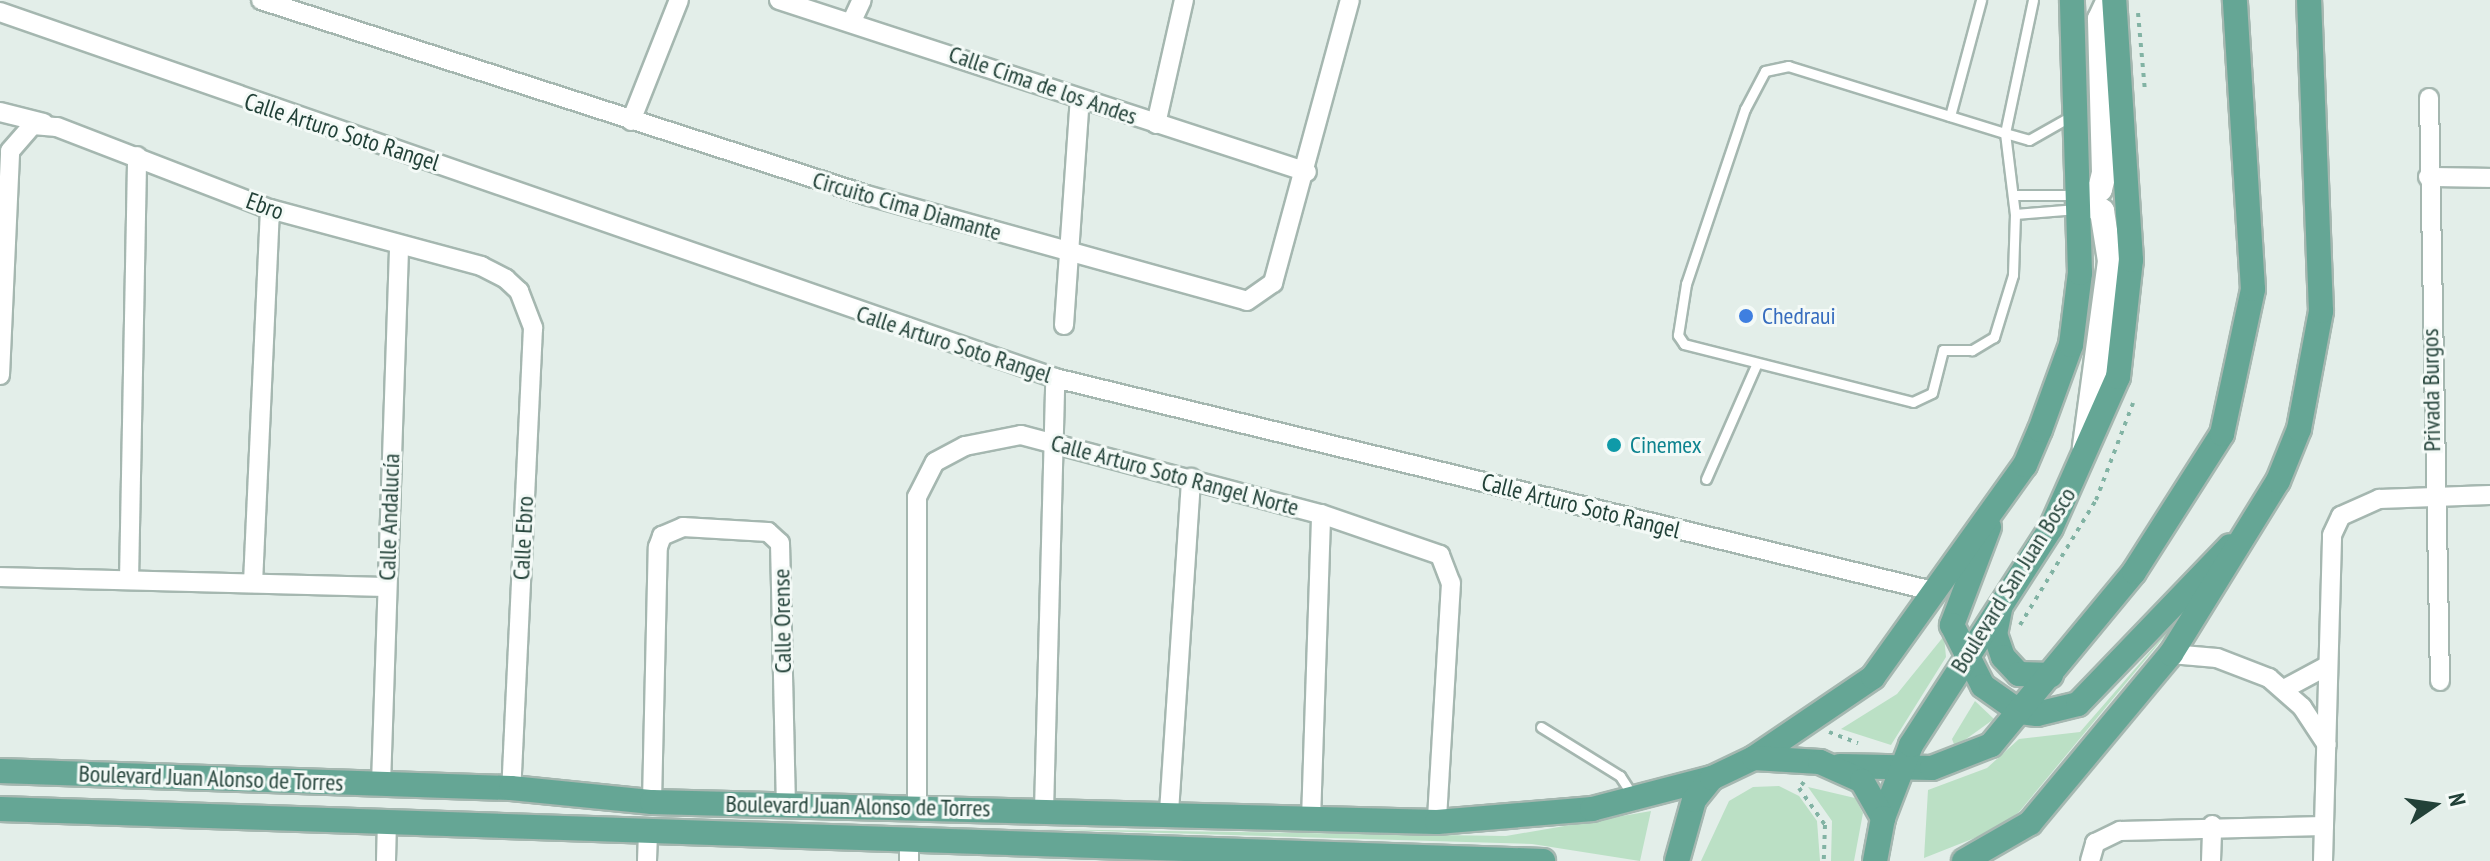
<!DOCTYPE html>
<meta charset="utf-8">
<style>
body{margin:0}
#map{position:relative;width:2490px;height:861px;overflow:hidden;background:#e3eee9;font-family:"PT Sans Narrow",sans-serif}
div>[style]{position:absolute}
.green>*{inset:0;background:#bbe0c5}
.path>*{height:4px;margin-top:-2px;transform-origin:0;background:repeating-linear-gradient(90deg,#82b3a4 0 4px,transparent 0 10px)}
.roads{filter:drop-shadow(2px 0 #a5b7b0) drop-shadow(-2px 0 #a5b7b0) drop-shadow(0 2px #a5b7b0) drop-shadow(0 -2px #a5b7b0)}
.service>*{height:9px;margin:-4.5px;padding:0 4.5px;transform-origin:4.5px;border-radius:4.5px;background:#fff}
.minor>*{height:18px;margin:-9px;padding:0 9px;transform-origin:9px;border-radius:9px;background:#fff}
.secondary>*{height:24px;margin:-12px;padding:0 12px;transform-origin:12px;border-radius:12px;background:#fff}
.primary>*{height:24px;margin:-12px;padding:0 12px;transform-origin:12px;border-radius:12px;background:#65a695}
.dots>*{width:22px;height:22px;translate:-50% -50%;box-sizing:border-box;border:4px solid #f4faf7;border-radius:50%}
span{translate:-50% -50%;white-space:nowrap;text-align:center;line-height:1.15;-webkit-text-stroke:6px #f4faf7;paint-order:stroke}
.street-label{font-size:24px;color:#224138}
.shop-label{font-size:24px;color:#366cbe}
.left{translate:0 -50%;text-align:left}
.culture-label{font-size:24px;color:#0d838f}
.north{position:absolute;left:2394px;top:765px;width:80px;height:80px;-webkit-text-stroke:6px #f4faf7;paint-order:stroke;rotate:77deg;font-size:22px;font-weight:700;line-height:32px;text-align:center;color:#224138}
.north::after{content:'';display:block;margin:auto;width:28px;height:36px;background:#224138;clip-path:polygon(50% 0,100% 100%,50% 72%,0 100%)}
</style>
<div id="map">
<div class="green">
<div style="clip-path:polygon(2194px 601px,2019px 812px,1995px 830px,1924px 858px,1928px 790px,1987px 768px,2019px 739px,2080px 732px)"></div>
<div style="clip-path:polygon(1944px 636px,1946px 657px,1891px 745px,1841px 729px,1897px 694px)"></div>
<div style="clip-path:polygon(1975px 701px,1994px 719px,1955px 747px,1952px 739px)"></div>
<div style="clip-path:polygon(1779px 786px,1799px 796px,1817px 821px,1820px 861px,1701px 861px,1729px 801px,1753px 787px)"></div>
<div style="clip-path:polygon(1808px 787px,1855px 798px,1863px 813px,1854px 861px,1831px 861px,1832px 821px)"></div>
<div style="clip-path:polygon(1651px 811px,1640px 861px,1532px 844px,1032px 829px,1506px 836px)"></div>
</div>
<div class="path">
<div style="left:2138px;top:13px;width:79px;rotate:84.9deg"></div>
<div style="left:2020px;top:625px;width:146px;rotate:-58.7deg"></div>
<div style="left:2096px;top:500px;width:104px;rotate:-69.1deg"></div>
<div style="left:1829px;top:732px;width:31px;rotate:21deg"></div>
<div style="left:1804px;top:782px;width:8px;rotate:130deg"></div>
<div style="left:1799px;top:788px;width:45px;rotate:54.9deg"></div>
<div style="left:1825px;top:825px;width:36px;rotate:92deg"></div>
</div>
<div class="roads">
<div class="service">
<div style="left:2033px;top:0;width:136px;rotate:101.9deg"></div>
<div style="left:2005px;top:133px;width:82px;rotate:83deg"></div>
<div style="left:2015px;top:214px;width:61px;rotate:91.9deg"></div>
<div style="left:2013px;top:275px;width:65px;rotate:107deg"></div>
<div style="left:1994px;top:337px;width:26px;rotate:149deg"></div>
<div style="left:1972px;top:350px;width:29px;rotate:180deg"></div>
<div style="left:1943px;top:350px;width:44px;rotate:104.3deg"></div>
<div style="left:1932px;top:393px;width:21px;rotate:155deg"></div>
<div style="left:1913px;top:402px;width:236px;rotate:-165.8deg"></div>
<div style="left:1684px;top:344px;width:11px;rotate:-124deg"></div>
<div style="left:1678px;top:335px;width:52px;rotate:-81.1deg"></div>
<div style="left:1686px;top:284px;width:185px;rotate:-71.4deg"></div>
<div style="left:1745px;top:109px;width:43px;rotate:-62.2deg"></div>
<div style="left:1765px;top:71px;width:24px;rotate:-12deg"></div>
<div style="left:1788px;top:66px;width:227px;rotate:17.2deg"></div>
<div style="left:2005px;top:133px;width:25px;rotate:16deg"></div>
<div style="left:2029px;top:140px;width:51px;rotate:-29.6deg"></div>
<div style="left:1950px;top:116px;width:120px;rotate:-75deg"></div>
<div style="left:2013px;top:195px;width:64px"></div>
<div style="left:2015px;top:214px;width:62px;rotate:-4.6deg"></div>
<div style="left:1706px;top:479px;width:124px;rotate:-66.3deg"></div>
<div style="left:1541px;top:727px;width:93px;rotate:31.8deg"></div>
<div style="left:1620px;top:776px;width:24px;rotate:57deg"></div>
</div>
<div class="minor">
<div style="left:261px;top:0;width:636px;rotate:17.86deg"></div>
<div style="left:866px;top:195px;width:395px;rotate:15.5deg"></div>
<div style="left:1247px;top:301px;width:32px;rotate:-35deg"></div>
<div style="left:1273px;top:283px;width:293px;rotate:-74.8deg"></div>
<div style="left:779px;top:0;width:555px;rotate:18.04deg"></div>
<div style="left:0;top:12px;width:1117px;rotate:19.13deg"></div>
<div style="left:1055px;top:378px;width:903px;rotate:13.64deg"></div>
<div style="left:852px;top:21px;width:23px;rotate:-65deg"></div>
<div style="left:2429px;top:98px;width:583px;rotate:88.92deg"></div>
<div style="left:0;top:112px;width:45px;rotate:14deg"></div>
<div style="left:631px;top:121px;width:130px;rotate:-68.4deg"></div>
<div style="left:1156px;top:124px;width:127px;rotate:-77.3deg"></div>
<div style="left:2428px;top:177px;width:62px;rotate:0.9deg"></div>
<div style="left:1064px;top:325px;width:227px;rotate:-86deg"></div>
<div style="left:0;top:375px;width:224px;rotate:-87.4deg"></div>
<div style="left:10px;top:151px;width:35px;rotate:-49deg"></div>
<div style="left:33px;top:125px;width:24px;rotate:5deg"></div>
<div style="left:57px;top:127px;width:228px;rotate:21.1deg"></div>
<div style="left:270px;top:209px;width:219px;rotate:15.1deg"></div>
<div style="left:481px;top:266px;width:28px;rotate:27deg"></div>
<div style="left:506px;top:279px;width:18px;rotate:43deg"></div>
<div style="left:519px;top:291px;width:40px;rotate:69deg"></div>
<div style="left:533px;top:328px;width:461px;rotate:92.7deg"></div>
<div style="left:0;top:577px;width:386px;rotate:1.5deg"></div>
<div style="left:129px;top:580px;width:424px;rotate:-88.9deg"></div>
<div style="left:253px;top:583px;width:374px;rotate:-87.4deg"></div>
<div style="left:2171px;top:654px;width:46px;rotate:5deg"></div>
<div style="left:2217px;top:658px;width:56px;rotate:21deg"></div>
<div style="left:2269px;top:678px;width:44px;rotate:41.3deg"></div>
<div style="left:2302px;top:707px;width:45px;rotate:56.7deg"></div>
<div style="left:2286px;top:688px;width:47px;rotate:-28.2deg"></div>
<div style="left:381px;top:784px;width:534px;rotate:-88.07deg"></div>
<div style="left:652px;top:802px;width:255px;rotate:-88.7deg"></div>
<div style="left:658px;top:547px;width:12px;rotate:-70deg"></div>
<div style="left:662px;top:536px;width:23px;rotate:-23deg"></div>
<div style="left:683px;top:527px;width:85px;rotate:3.4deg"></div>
<div style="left:768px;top:532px;width:16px;rotate:43deg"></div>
<div style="left:780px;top:543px;width:260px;rotate:88.7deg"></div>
<div style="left:917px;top:809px;width:312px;rotate:-90deg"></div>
<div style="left:917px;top:497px;width:39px;rotate:-63deg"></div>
<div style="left:935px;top:462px;width:34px;rotate:-28deg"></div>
<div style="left:965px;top:446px;width:57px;rotate:-11.1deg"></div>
<div style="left:1021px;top:435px;width:310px;rotate:14.8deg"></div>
<div style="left:1321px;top:514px;width:126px;rotate:19deg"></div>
<div style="left:1440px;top:555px;width:30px;rotate:69deg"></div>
<div style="left:1451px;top:583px;width:239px;rotate:93.4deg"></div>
<div style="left:1044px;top:811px;width:433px;rotate:-88.5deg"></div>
<div style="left:1169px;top:812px;width:335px;rotate:-86.2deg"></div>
<div style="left:1311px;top:820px;width:306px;rotate:-88.1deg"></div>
<div style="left:386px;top:861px;width:40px;rotate:-88.6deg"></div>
<div style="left:647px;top:861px;width:32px;rotate:-88deg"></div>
<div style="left:909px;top:861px;width:24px;rotate:-90deg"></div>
<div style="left:2090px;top:861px;width:19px;rotate:-74deg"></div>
<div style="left:2095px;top:843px;width:28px;rotate:-26deg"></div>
<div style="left:2120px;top:831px;width:204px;rotate:-1.4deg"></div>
<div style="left:2211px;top:861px;width:36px;rotate:-88deg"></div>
<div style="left:2323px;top:861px;width:326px;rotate:-88.4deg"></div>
<div style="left:2332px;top:535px;width:21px;rotate:-65deg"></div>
<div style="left:2341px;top:516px;width:42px;rotate:-24.1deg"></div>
<div style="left:2379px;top:499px;width:111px;rotate:-2.1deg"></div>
</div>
<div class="secondary">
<div style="left:2077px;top:195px;width:30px;rotate:33deg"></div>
<div style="left:2102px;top:211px;width:51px;rotate:80.9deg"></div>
<div style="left:2110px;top:261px;width:188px;rotate:97.7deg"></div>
<div style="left:2079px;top:208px;width:28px;rotate:-42deg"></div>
<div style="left:2100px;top:189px;width:16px;rotate:-76deg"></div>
<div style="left:2104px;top:173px;width:154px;rotate:-91.5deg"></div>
<div style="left:2100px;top:19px;width:21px;rotate:-65deg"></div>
</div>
<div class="primary">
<div style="left:1989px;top:527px;width:105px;rotate:110.7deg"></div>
<div style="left:1952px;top:625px;width:68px;rotate:63.1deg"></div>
<div style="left:1983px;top:686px;width:45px;rotate:35.1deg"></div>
<div style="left:2020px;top:712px;width:17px;rotate:7deg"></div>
<div style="left:2037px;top:714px;width:42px;rotate:-13.7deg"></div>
<div style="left:2078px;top:704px;width:219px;rotate:-46.1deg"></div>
<div style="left:2000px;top:609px;width:25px;rotate:101deg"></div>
<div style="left:1995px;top:634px;width:24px;rotate:71deg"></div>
<div style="left:2003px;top:657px;width:23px;rotate:47deg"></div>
<div style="left:2019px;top:674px;width:32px;rotate:2deg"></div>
<div style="left:1754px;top:758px;width:144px;rotate:-34.2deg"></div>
<div style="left:1873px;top:677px;width:261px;rotate:-54.4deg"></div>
<div style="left:2025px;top:465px;width:38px;rotate:-67deg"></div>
<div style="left:2040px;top:430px;width:90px;rotate:-70deg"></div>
<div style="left:2071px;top:345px;width:73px;rotate:-82.9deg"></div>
<div style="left:2080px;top:273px;width:273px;rotate:-91.7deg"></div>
<div style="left:1840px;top:766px;width:92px;rotate:1.2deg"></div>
<div style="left:1932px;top:768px;width:63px;rotate:-21.3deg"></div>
<div style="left:1991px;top:745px;width:224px;rotate:-50.4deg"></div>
<div style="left:2134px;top:572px;width:164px;rotate:-57.5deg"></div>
<div style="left:2222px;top:434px;width:148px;rotate:-77.9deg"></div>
<div style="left:2253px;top:289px;width:290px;rotate:-93.6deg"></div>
<div style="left:0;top:771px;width:511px;rotate:1.91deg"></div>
<div style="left:511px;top:788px;width:142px;rotate:5.7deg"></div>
<div style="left:652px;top:802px;width:785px;rotate:1.46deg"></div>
<div style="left:1437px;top:822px;width:156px;rotate:-4.8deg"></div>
<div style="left:1592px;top:809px;width:124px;rotate:-14.5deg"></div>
<div style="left:0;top:809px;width:1544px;rotate:1.93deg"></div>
<div style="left:1883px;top:818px;width:78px;rotate:-69deg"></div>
<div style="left:1911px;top:745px;width:258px;rotate:-57.2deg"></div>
<div style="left:2051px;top:528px;width:165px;rotate:-66.1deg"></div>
<div style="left:2118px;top:377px;width:118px;rotate:-83.7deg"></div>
<div style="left:2131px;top:260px;width:261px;rotate:-93.7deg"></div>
<div style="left:1677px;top:861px;width:63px;rotate:-74.4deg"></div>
<div style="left:1694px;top:800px;width:28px;rotate:-51deg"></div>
<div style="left:1712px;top:778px;width:47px;rotate:-25.5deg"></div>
<div style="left:1754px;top:758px;width:66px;rotate:3.5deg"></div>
<div style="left:1820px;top:762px;width:46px;rotate:24.3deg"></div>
<div style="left:1862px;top:781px;width:43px;rotate:60.4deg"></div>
<div style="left:1883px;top:818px;width:44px;rotate:100.5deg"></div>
<div style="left:1964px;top:861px;width:76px;rotate:-29.9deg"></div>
<div style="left:2030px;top:823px;width:220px;rotate:-50.2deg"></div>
<div style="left:2171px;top:654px;width:203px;rotate:-58.3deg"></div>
<div style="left:2278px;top:481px;width:56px;rotate:-68deg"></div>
<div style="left:2299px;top:429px;width:120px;rotate:-79.4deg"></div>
<div style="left:2321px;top:311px;width:311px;rotate:-92.2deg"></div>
</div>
</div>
<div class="dots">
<div style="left:1746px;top:316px;background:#3f7fe0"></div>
<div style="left:1614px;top:445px;background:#0f9aa8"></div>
</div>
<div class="street-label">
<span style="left:1043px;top:85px;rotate:19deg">Calle Cima de los Andes</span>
<span style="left:342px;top:132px;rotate:18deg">Calle Arturo Soto Rangel</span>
<span style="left:265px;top:206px;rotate:20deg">Ebro</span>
<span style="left:907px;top:206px;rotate:16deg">Circuito Cima Diamante</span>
<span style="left:954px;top:344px;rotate:18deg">Calle Arturo Soto Rangel</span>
<span style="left:2431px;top:390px;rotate:-91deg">Privada Burgos</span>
<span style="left:1175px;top:475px;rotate:15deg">Calle Arturo Soto Rangel Norte</span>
<span style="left:1581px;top:506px;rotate:14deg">Calle Arturo Soto Rangel</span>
<span style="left:389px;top:517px;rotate:-88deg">Calle Andalucía</span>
<span style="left:523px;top:538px;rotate:-87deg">Calle Ebro</span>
<span style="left:2013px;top:580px;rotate:-58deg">Boulevard San Juan Bosco</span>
<span style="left:782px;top:621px;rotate:-91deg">Calle Orense</span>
<span style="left:211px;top:778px;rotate:2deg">Boulevard Juan Alonso de Torres</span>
<span style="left:858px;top:806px;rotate:1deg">Boulevard Juan Alonso de Torres</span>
</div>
<div class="shop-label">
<span class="left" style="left:1762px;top:316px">Chedraui</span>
</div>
<div class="culture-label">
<span class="left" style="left:1630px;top:445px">Cinemex</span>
</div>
<div class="north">N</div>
</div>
